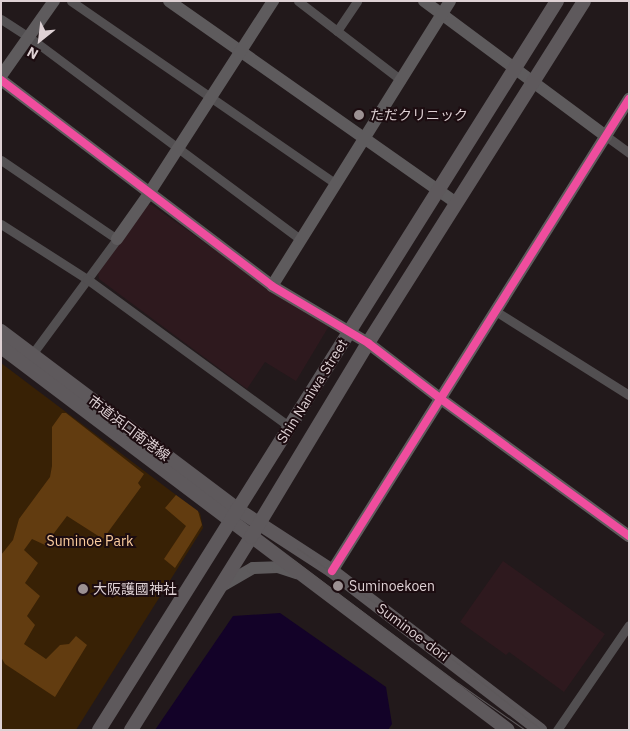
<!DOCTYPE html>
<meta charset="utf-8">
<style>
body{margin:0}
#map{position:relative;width:630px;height:731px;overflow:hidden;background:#22191b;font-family:"IBM Plex Sans","Noto Sans JP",sans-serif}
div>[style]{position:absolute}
.built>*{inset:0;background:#2e191e}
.green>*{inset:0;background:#382105}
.forest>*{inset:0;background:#623c10}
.water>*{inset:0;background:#130228}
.street>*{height:9px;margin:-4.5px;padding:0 4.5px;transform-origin:4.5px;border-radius:4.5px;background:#524f51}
.secondary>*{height:12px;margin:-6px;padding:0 6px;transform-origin:6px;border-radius:6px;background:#5e5b5d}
.primary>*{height:14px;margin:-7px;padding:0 7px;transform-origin:7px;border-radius:7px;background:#5e595c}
.tram>*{height:1px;margin:-0.5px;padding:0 0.5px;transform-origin:0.5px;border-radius:0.5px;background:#5d585a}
.cycleway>*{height:8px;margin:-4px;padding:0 4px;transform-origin:4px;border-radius:4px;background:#ef4d9e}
.dots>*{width:14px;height:14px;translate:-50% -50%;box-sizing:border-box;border:2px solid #1c0c10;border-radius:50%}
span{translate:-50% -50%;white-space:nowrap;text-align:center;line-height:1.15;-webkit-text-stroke:4px #1c0c10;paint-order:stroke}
.poi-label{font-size:14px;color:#ded1d4}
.left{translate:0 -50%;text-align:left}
.street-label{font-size:14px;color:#ded1d4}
.park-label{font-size:14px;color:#fdce9f}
.frame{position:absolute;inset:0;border:2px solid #ded1d4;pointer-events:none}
.north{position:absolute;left:15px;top:15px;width:50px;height:50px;-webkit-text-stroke:4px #1c0c10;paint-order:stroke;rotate:209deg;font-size:14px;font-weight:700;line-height:20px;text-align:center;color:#ded1d4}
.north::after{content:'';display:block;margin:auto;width:18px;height:22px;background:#ded1d4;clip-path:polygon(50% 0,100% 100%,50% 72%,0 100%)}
</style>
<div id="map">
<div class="built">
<div style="clip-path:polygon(147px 205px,152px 205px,271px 290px,329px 326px,296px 381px,265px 362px,247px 389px,99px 279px,98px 272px)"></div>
<div style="clip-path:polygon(503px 561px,605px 634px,564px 692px,509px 652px,506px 655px,460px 622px)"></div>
</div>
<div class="green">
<div style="clip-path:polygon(1px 363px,200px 513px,203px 528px,76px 730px,1px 730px)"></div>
</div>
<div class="forest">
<div style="clip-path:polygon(62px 413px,66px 413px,144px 474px,138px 483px,141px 487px,103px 539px,67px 516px,45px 545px,32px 539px,24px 550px,38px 563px,25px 583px,40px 596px,27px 616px,35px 625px,24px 644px,46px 659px,60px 645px,69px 644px,76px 636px,87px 645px,55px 697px,5px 664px,1px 657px,1px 555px,13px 540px,19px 519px,50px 477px,52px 466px,52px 427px)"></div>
<div style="clip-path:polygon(176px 495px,198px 511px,202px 525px,175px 568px,164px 559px,186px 526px,165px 508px)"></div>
</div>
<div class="water">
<div style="clip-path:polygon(280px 613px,386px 687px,392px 724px,388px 730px,155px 730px,233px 616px)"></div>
</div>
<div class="street">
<div style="left:71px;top:1px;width:322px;rotate:34.6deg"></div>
<div style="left:298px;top:1px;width:130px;rotate:37.5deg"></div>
<div style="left:1px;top:19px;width:33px;rotate:33deg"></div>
<div style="left:29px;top:37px;width:339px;rotate:36.7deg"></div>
<div style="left:337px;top:31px;width:36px;rotate:-56deg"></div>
<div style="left:606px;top:136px;width:29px;rotate:36deg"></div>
<div style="left:1px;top:160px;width:140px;rotate:34.3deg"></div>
<div style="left:117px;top:239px;width:147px;rotate:126.4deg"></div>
<div style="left:1px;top:224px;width:102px;rotate:32.6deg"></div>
<div style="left:87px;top:279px;width:251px;rotate:36.1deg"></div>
<div style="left:497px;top:312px;width:156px;rotate:32.2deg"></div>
<div style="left:557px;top:730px;width:127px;rotate:-55.6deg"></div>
</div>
<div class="secondary">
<div style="left:169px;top:1px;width:351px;rotate:35.1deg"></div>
<div style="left:424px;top:1px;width:227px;rotate:36.6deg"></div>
<div style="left:1px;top:76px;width:92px;rotate:-54.8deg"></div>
<div style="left:1px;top:80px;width:340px;rotate:37.2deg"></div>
<div style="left:272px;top:286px;width:112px;rotate:30.7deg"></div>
<div style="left:368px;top:343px;width:92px;rotate:37.5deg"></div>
<div style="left:441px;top:399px;width:233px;rotate:36.1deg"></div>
<div style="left:117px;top:239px;width:54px;rotate:-54.8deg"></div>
<div style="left:148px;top:195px;width:231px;rotate:-57.2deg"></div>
<div style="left:272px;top:286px;width:336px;rotate:-58deg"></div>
<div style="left:332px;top:571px;width:558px;rotate:-57.82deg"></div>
<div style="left:220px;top:587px;width:38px;rotate:-30deg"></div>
<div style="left:253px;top:568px;width:25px;rotate:-2deg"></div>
<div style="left:278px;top:567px;width:20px;rotate:18deg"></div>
</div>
<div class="primary">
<div style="left:1px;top:331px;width:296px;rotate:37deg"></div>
<div style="left:237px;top:509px;width:113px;rotate:33.1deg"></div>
<div style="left:332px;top:571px;width:262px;rotate:37.4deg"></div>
<div style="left:1px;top:347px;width:635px;rotate:37.07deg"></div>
<div style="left:99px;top:730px;width:861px;rotate:-57.86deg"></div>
<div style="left:131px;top:730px;width:227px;rotate:-58.1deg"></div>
<div style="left:251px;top:537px;width:227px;rotate:-58.9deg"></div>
<div style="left:368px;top:343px;width:404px;rotate:-57.7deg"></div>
</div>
<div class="tram">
<div style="left:297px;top:548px;width:160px;rotate:35.1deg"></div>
<div style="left:428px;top:640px;width:145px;rotate:38.3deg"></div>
<div style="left:292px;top:559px;width:207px;rotate:36.8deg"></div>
<div style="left:458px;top:683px;width:82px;rotate:35deg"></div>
</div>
<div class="cycleway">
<div style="left:1px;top:80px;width:340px;rotate:37.2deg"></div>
<div style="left:272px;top:286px;width:112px;rotate:30.7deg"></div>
<div style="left:368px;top:343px;width:92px;rotate:37.5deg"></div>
<div style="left:441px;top:399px;width:233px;rotate:36.1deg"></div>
<div style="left:332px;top:571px;width:558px;rotate:-57.82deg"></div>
</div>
<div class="dots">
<div style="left:359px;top:115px;background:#9c9193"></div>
<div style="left:338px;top:586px;background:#9c9193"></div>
<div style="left:83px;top:589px;background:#9c9193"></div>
</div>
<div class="poi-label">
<span class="left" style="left:370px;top:115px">ただクリニック</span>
<span class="left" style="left:349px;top:586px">Suminoekoen</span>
<span class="left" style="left:93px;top:589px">大阪護國神社</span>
</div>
<div class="street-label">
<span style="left:312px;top:391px;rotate:-58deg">Shin Naniwa Street</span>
<span style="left:129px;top:428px;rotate:37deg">市道浜口南港線</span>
<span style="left:413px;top:632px;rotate:37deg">Suminoe-dori</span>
</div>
<div class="park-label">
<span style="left:90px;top:541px">Suminoe Park</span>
</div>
<div class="frame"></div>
<div class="north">N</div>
</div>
